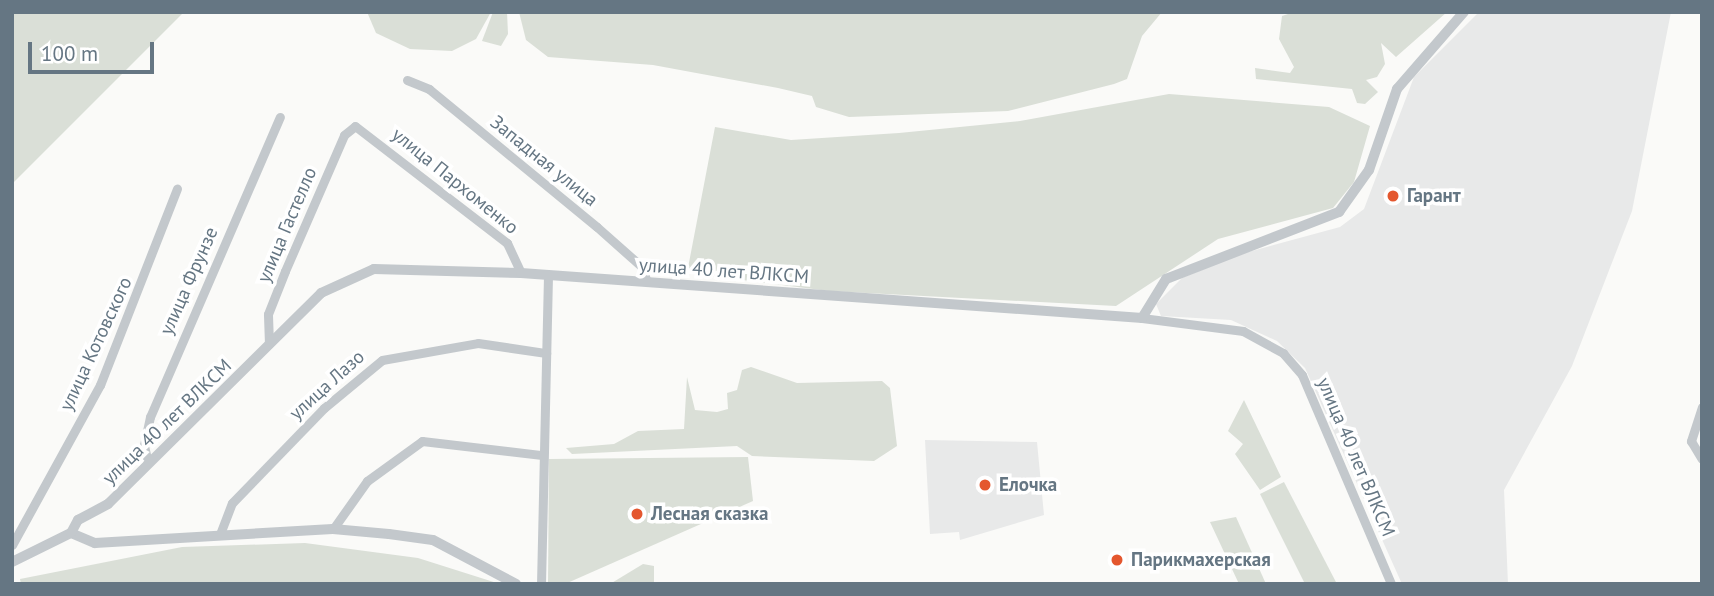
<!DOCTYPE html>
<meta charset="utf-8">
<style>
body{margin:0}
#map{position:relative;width:1714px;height:596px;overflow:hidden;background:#fafaf8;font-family:"PT Sans",sans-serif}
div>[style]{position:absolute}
.built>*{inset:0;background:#e8e9e9}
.green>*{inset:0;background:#dadfd7}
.minor>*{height:9px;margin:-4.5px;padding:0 4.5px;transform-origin:4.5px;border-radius:4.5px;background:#c3c8cc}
.tertiary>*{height:10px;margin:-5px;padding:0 5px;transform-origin:5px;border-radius:5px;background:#c3c8cc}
.dots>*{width:19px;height:19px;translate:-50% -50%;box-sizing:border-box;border:4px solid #fff;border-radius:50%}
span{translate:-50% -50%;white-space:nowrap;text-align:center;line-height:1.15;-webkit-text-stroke:7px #fff;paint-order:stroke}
.street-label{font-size:19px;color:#657683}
.poi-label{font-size:19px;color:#657683;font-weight:700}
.left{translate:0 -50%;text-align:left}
.frame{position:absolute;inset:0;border:14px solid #657683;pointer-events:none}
.scale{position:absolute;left:28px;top:42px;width:126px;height:32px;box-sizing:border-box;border:4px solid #657683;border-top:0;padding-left:9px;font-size:21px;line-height:24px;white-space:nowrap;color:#657683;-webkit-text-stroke:5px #fff;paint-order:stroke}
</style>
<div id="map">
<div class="built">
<div style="clip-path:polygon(1479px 12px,1671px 12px,1632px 211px,1572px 366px,1504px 490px,1508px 584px,1402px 584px,1305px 368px,1277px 341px,1231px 320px,1161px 316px,1156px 304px,1182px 278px,1241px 254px,1340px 227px,1364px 209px,1414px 77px)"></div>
<div style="clip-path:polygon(925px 440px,1037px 442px,1044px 515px,960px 540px,959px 532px,930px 534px)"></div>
</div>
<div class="green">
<div style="clip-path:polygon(12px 12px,184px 12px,12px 184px)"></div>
<div style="clip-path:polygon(367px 12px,491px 12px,476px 39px,452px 51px,410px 49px,376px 33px)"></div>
<div style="clip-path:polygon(493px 12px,507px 12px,508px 34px,501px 46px,482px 41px)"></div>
<div style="clip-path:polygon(519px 12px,1162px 12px,1142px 36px,1127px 79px,1114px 84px,1008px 111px,849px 117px,816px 107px,812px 96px,778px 88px,653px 65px,548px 57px,526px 40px)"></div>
<div style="clip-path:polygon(1294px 12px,1447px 12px,1396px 57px,1381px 43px,1385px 64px,1377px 77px,1366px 80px,1378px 92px,1365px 104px,1357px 103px,1352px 89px,1256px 79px,1255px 68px,1290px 73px,1294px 67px,1279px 39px,1282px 16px)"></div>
<div style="clip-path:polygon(1169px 94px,1329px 107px,1370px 126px,1354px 182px,1333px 208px,1218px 239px,1116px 306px,829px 291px,687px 273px,715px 127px,791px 140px,899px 133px,1020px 121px)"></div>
<div style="clip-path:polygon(751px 367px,797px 383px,882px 381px,890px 388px,897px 446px,874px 461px,752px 456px,737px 446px,572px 454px,566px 448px,614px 444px,638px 431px,684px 429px,687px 377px,695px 410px,717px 412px,728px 409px,727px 393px,737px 390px,742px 370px)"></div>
<div style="clip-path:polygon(1244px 400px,1281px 477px,1260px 490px,1235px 454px,1243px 444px,1228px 431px)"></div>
<div style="clip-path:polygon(748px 457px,753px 501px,565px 584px,548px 584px,549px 459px)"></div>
<div style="clip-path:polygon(1284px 482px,1337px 584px,1305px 584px,1260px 494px)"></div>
<div style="clip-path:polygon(1236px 517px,1266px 584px,1239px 584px,1210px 522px)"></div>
<div style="clip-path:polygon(305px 543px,418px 558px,500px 584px,21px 584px,20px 579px,182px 547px)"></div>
<div style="clip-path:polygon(643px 564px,654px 566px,654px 584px,610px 584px)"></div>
</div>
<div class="minor">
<div style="left:407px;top:80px;width:24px;rotate:22deg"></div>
<div style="left:429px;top:89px;width:217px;rotate:39.4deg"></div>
<div style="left:597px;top:227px;width:59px;rotate:41.6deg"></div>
<div style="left:641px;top:266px;width:17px;rotate:69deg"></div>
<div style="left:1142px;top:318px;width:102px;rotate:7.3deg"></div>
<div style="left:1243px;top:331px;width:46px;rotate:28.8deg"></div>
<div style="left:1283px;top:353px;width:29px;rotate:49deg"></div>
<div style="left:1302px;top:375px;width:227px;rotate:66.9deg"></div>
<div style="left:269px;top:344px;width:30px;rotate:-92deg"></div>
<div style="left:268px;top:314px;width:46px;rotate:-68.4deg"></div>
<div style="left:285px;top:271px;width:148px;rotate:-66.5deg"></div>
<div style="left:344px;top:135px;width:14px;rotate:-39deg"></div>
<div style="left:355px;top:126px;width:192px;rotate:37.6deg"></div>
<div style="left:507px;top:243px;width:33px;rotate:65deg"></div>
<div style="left:1702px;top:407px;width:36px;rotate:108deg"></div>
<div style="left:1691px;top:441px;width:21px;rotate:59deg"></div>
<div style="left:148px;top:463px;width:18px;rotate:-103deg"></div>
<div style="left:144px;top:445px;width:29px;rotate:-78deg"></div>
<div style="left:150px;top:417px;width:327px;rotate:-66.6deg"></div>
<div style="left:333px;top:529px;width:59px;rotate:-54.7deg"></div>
<div style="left:367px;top:481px;width:68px;rotate:-36deg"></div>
<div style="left:422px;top:441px;width:121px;rotate:6.7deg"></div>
<div style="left:220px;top:534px;width:33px;rotate:-69deg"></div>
<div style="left:232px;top:503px;width:132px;rotate:-45.9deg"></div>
<div style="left:324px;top:408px;width:75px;rotate:-39.6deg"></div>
<div style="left:382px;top:360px;width:97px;rotate:-10deg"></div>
<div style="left:478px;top:343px;width:69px;rotate:8.4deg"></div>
<div style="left:12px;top:545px;width:183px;rotate:-61.2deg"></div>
<div style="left:100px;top:385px;width:211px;rotate:-68.6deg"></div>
<div style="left:541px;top:584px;width:309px;rotate:-88.7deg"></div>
</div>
<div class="tertiary">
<div style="left:71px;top:533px;width:26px;rotate:23deg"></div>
<div style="left:95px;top:543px;width:238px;rotate:-3.4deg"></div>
<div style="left:333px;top:529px;width:56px;rotate:5.1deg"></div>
<div style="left:389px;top:534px;width:44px;rotate:7.8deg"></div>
<div style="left:433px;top:540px;width:94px;rotate:27.9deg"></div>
<div style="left:12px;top:562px;width:66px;rotate:-26.2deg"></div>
<div style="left:71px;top:533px;width:15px;rotate:-62deg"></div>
<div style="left:78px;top:520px;width:34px;rotate:-28deg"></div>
<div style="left:108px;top:504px;width:300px;rotate:-44.7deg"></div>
<div style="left:321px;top:293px;width:58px;rotate:-24.4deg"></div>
<div style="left:374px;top:269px;width:147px;rotate:1.6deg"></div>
<div style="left:521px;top:273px;width:623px;rotate:4.14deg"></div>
<div style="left:1142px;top:318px;width:46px;rotate:-58.4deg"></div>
<div style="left:1166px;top:279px;width:186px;rotate:-21.2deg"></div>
<div style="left:1339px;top:212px;width:52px;rotate:-54.5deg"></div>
<div style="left:1369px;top:170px;width:86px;rotate:-70.9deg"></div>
<div style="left:1397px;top:89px;width:102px;rotate:-49deg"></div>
</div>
<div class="dots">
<div style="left:1393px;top:196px;background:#e4572e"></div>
<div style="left:985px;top:485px;background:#e4572e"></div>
<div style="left:637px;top:514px;background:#e4572e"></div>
<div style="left:1117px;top:560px;background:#e4572e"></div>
</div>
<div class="street-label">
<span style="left:544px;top:161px;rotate:39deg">Западная улица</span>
<span style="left:455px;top:181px;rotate:39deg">улица Пархоменко</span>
<span style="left:287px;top:225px;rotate:-67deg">улица Гастелло</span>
<span style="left:724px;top:271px;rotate:4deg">улица 40 лет ВЛКСМ</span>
<span style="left:189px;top:281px;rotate:-66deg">улица Фрунзе</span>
<span style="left:96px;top:344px;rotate:-65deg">улица Котовского</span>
<span style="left:327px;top:385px;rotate:-42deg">улица Лазо</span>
<span style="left:167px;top:422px;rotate:-44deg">улица 40 лет ВЛКСМ</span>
<span style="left:1356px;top:457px;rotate:67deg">улица 40 лет ВЛКСМ</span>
</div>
<div class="poi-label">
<span class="left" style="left:1407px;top:196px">Гарант</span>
<span class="left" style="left:999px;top:485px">Елочка</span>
<span class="left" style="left:651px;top:514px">Лесная сказка</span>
<span class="left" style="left:1131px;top:560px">Парикмахерская</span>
</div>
<div class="frame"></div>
<div class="scale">100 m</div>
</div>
